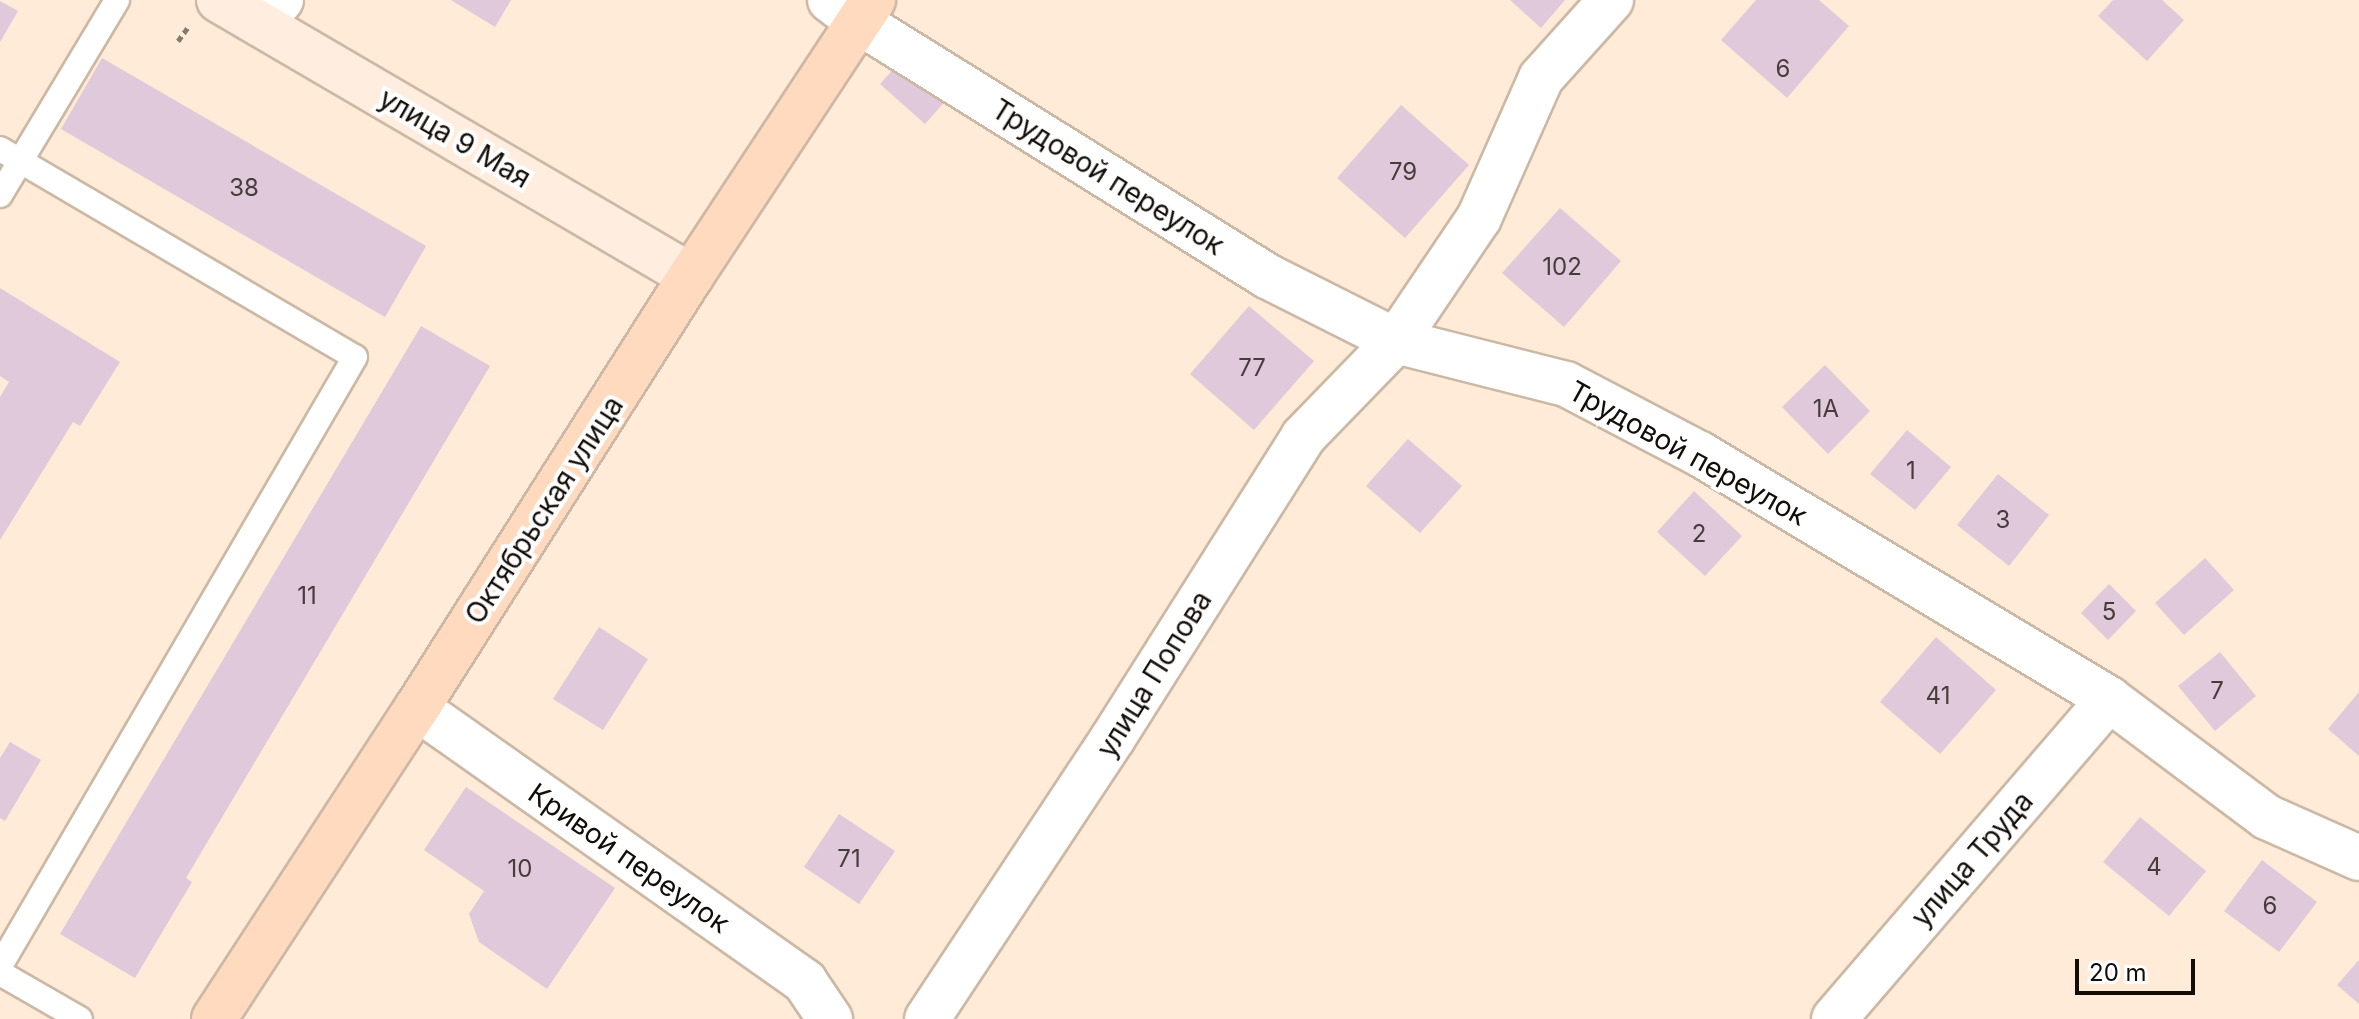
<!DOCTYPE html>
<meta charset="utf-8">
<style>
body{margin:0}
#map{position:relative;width:2359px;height:1019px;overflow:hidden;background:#ffebd7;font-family:Inter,sans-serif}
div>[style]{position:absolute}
.building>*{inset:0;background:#dfc9da}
.path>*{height:5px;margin-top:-2.5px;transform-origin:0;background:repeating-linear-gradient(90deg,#877a6d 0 6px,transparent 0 10px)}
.roads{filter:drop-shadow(2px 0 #cbb8a5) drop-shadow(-2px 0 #cbb8a5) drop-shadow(0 2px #cbb8a5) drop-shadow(0 -2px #cbb8a5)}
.lane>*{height:24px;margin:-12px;padding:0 12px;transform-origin:12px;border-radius:12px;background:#fff}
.street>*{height:44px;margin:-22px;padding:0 22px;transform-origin:22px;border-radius:22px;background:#fff}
.secondary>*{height:44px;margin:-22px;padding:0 22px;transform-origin:22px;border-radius:22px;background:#ffeddf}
.primary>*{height:44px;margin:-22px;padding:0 22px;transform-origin:22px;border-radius:22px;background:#ffdabe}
span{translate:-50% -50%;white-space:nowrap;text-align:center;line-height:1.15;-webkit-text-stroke:8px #fff;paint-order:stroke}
.number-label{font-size:24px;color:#463c3c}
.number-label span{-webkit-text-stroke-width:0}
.street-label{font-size:28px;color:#130d07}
.scale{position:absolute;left:2075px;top:959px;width:120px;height:36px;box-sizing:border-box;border:4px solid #130d07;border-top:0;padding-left:10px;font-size:24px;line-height:28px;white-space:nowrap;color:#130d07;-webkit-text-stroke:6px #fff;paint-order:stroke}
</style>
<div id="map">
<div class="building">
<div style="clip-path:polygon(451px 0,511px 0,495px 27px)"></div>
<div style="clip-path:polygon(1510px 0,1565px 0,1541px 28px)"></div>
<div style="clip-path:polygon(1756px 0,1819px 0,1849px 26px,1787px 98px,1721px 40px)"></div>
<div style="clip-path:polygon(2113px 0,2162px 0,2184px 20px,2147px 61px,2098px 16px)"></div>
<div style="clip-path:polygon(0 1px,18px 11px,0 42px)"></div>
<div style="clip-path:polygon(904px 57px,949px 97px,925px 124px,880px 84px)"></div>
<div style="clip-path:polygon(102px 58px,426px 246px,385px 317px,61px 129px)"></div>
<div style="clip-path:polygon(1401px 105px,1469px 165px,1405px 238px,1337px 178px)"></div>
<div style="clip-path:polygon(1560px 208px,1621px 261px,1564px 327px,1502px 273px)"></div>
<div style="clip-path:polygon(0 288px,120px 362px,80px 426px,73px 422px,0 540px,0 397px,9px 382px,0 376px)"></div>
<div style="clip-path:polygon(1249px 306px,1314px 361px,1254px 430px,1190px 374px)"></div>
<div style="clip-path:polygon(421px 326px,490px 366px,186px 878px,192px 882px,135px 978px,60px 934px)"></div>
<div style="clip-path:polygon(1825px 365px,1870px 411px,1828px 454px,1782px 407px)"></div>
<div style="clip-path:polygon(1907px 430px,1951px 467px,1915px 510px,1870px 474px)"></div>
<div style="clip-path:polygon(1408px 439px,1462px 486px,1420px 533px,1366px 486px)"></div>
<div style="clip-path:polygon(1998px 474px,2049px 515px,2009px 566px,1957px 525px)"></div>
<div style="clip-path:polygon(1694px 491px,1742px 536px,1705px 576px,1657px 532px)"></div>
<div style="clip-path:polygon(2205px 558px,2234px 590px,2184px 635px,2155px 603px)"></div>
<div style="clip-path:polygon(2109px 584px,2136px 611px,2108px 640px,2081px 613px)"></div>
<div style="clip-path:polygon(599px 627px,648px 659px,603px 730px,553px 699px)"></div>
<div style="clip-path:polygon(1936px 637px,1996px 690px,1940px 754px,1880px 702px)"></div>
<div style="clip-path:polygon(2220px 652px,2256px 696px,2215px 731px,2178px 686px)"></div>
<div style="clip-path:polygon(2359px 692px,2359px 756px,2328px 729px)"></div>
<div style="clip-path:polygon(10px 742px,41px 760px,5px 821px,0 818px,0 758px)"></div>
<div style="clip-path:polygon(466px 787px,615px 888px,547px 989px,479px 942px,469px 914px,484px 891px,424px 850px)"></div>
<div style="clip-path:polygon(839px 814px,895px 851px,859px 904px,804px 867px)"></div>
<div style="clip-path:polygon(2140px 817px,2206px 871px,2169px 916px,2103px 862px)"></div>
<div style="clip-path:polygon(2262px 860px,2317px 902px,2279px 952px,2224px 911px)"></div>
<div style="clip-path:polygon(2359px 960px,2359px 1004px,2337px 985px)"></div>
</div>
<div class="path">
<div style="left:178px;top:41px;width:19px;rotate:-54deg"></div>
</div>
<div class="roads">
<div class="lane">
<div style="left:0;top:149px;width:411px;rotate:30.4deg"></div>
<div style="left:355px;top:357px;width:705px;rotate:120.24deg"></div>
<div style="left:0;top:195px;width:227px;rotate:-59deg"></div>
<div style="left:0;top:973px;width:92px;rotate:29.9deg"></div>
</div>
<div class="street">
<div style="left:830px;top:0;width:36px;rotate:37deg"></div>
<div style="left:859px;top:22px;width:481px;rotate:31.9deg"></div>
<div style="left:1267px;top:276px;width:144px;rotate:26.7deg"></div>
<div style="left:1396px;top:341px;width:175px;rotate:14.2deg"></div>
<div style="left:1566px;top:384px;width:151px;rotate:27.6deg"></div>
<div style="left:1700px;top:454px;width:477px;rotate:30.9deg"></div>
<div style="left:2109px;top:699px;width:197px;rotate:36.8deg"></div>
<div style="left:2267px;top:817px;width:101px;rotate:24deg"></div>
<div style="left:260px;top:24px;width:32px;rotate:-49deg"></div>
<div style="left:417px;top:708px;width:475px;rotate:35.2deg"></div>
<div style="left:805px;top:982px;width:45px;rotate:56deg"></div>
<div style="left:927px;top:1019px;width:337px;rotate:-56.5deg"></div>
<div style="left:1113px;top:738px;width:356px;rotate:-57.7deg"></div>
<div style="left:1303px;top:437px;width:134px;rotate:-45.9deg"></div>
<div style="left:1396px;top:341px;width:148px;rotate:-56deg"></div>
<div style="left:1479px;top:218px;width:153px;rotate:-66.1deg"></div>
<div style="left:1541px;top:78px;width:105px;rotate:-48.1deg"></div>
<div style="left:1834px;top:1019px;width:422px;rotate:-49.3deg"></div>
</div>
<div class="secondary">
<div style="left:219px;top:0;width:547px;rotate:30.32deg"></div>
</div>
<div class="primary">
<div style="left:214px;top:1019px;width:371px;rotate:-56.9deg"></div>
<div style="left:417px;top:708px;width:512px;rotate:-57.61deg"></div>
<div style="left:691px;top:276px;width:331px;rotate:-56.6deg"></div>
</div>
</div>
<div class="number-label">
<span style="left:1783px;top:69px">6</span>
<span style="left:1403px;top:172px">79</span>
<span style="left:244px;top:188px">38</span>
<span style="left:1562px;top:267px">102</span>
<span style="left:1252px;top:368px">77</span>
<span style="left:1826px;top:409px">1А</span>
<span style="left:1911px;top:471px">1</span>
<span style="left:2003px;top:520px">3</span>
<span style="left:1699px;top:534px">2</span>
<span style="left:307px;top:596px">11</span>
<span style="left:2109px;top:612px">5</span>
<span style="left:2217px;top:691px">7</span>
<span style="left:1938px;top:696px">41</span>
<span style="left:849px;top:859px">71</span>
<span style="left:2154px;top:867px">4</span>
<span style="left:520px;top:869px">10</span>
<span style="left:2270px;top:906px">6</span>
</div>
<div class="street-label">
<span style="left:455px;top:138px;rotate:30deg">улица 9 Мая</span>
<span style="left:1108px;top:177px;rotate:32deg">Трудовой переулок</span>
<span style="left:1688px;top:453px;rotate:29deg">Трудовой переулок</span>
<span style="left:544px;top:510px;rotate:-57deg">Октябрьская улица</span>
<span style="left:1154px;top:674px;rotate:-58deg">улица Попова</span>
<span style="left:629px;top:858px;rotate:35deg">Кривой переулок</span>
<span style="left:1972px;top:859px;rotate:-49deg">улица Труда</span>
</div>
<div class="scale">20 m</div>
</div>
